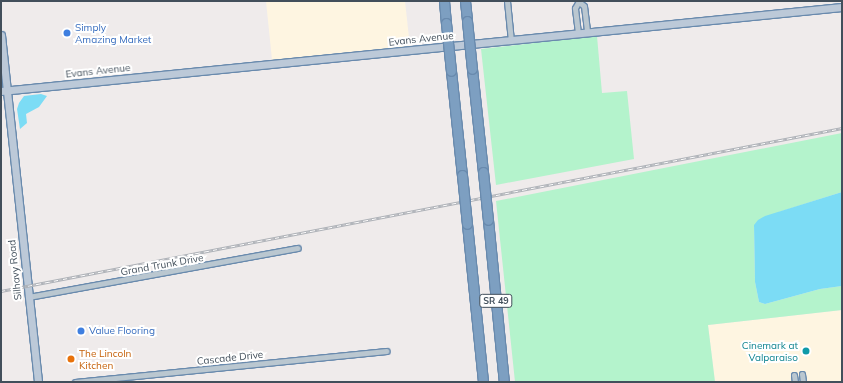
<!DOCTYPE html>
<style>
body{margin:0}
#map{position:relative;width:843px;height:383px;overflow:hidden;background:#efebeb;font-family:Mulish,sans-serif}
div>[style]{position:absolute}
.commercial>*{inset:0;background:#fef5e1}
.green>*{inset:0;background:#b4f3cc}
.water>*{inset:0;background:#7cdcf5}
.roads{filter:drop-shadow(1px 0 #698aad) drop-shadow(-1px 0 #698aad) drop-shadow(0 1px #698aad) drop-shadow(0 -1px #698aad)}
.street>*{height:5px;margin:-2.5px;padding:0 2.5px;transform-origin:2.5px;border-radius:2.5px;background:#bac7d0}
.secondary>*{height:7px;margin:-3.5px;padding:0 3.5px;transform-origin:3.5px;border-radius:3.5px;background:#bcc9d8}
.highway>*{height:9px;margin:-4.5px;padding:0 4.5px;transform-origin:4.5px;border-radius:4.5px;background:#7d9fc1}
.rail>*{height:3px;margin-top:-1.5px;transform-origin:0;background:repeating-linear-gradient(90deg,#fff 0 4.5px,#adb1b7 0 9px);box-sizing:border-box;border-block:1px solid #adb1b7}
.bridges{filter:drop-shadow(1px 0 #698aad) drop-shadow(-1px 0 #698aad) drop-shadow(0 1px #698aad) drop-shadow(0 -1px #698aad)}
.highway-bridge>*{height:9px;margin:-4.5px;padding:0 4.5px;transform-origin:4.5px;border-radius:4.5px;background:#7d9fc1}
.dots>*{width:11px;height:11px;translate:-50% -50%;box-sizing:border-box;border:2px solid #fff;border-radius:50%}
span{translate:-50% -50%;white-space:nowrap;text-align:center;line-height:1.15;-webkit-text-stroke:4px #fff;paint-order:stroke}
.shield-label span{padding:1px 3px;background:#fff;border:1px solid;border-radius:3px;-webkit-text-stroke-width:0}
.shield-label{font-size:9px;color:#424f5b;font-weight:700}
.shop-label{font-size:10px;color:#366cbe}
.left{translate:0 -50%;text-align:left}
.street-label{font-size:10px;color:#424f5b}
.culture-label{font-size:10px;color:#0d838f}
.right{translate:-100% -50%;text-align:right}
.food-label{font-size:10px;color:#c56008}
.frame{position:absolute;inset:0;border:2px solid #424f5b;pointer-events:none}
</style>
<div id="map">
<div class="commercial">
<div style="clip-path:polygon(266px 1px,405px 1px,410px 47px,272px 60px)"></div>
<div style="clip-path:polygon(842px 310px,842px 382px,715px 382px,708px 325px)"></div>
</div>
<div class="green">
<div style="clip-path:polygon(597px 36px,602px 93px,627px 91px,634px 159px,496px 185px,481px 49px)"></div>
<div style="clip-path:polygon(842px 133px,842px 192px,779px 212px,754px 226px,755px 282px,759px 302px,765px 304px,820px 289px,842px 286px,842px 310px,708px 325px,715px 382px,515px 382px,496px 201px)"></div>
</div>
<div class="water">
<div style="clip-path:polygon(41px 94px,47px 96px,39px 107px,26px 114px,27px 123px,20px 129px,17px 109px,19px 103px,24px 96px)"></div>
<div style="clip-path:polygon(842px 192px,842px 286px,820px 289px,765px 304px,759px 302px,755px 282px,754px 225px,758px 220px,765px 216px)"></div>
</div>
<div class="roads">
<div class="street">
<div style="left:507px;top:1px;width:40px;rotate:84.3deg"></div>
<div style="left:579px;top:2px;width:6px;rotate:39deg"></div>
<div style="left:584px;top:6px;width:26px;rotate:83deg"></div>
<div style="left:578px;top:33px;width:25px;rotate:-97deg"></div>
<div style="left:575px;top:8px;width:8px;rotate:-60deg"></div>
<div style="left:28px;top:297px;width:274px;rotate:-10.3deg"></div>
<div style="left:802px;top:374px;width:8px;rotate:83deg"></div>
<div style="left:794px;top:375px;width:7px;rotate:82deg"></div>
<div style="left:75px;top:382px;width:313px;rotate:-5.7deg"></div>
</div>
<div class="secondary">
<div style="left:1px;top:35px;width:349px;rotate:83.9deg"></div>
<div style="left:1px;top:91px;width:845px;rotate:-5.7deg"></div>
</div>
<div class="highway">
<div style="left:444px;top:1px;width:22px;rotate:85deg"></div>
<div style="left:465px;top:1px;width:20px;rotate:84deg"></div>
<div style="left:472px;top:69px;width:104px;rotate:83.9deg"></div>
<div style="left:451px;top:71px;width:105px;rotate:84deg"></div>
<div style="left:488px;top:220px;width:163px;rotate:84.4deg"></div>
<div style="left:467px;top:224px;width:159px;rotate:84.2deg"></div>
</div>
</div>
<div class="rail">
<div style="left:1px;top:291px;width:857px;rotate:-10.97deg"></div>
</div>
<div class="bridges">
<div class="highway-bridge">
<div style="left:467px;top:21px;width:48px;rotate:84.1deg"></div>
<div style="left:446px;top:23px;width:48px;rotate:84.1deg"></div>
<div style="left:483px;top:172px;width:48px;rotate:84.1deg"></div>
<div style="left:462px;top:175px;width:49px;rotate:84.2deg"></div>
</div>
</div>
<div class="dots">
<div style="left:67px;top:33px;background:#3f7fe0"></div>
<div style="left:81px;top:331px;background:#3f7fe0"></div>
<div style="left:806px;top:351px;background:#0f9aa8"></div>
<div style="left:71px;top:359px;background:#e8710a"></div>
</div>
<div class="shield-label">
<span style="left:496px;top:301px">SR 49</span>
</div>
<div class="shop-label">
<span class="left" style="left:75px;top:33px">Simply<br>Amazing Market</span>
<span class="left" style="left:89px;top:331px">Value Flooring</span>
</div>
<div class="street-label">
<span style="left:421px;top:39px;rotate:-6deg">Evans Avenue</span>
<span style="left:98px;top:71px;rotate:-6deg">Evans Avenue</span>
<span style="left:162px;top:265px;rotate:-10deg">Grand Trunk Drive</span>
<span style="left:15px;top:270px;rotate:-96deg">Silhavy Road</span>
<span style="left:230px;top:358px;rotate:-6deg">Cascade Drive</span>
</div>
<div class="culture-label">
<span class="right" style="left:798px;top:351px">Cinemark at<br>Valparaiso</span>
</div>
<div class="food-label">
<span class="left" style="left:79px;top:359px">The Lincoln<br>Kitchen</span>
</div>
<div class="frame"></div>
</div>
